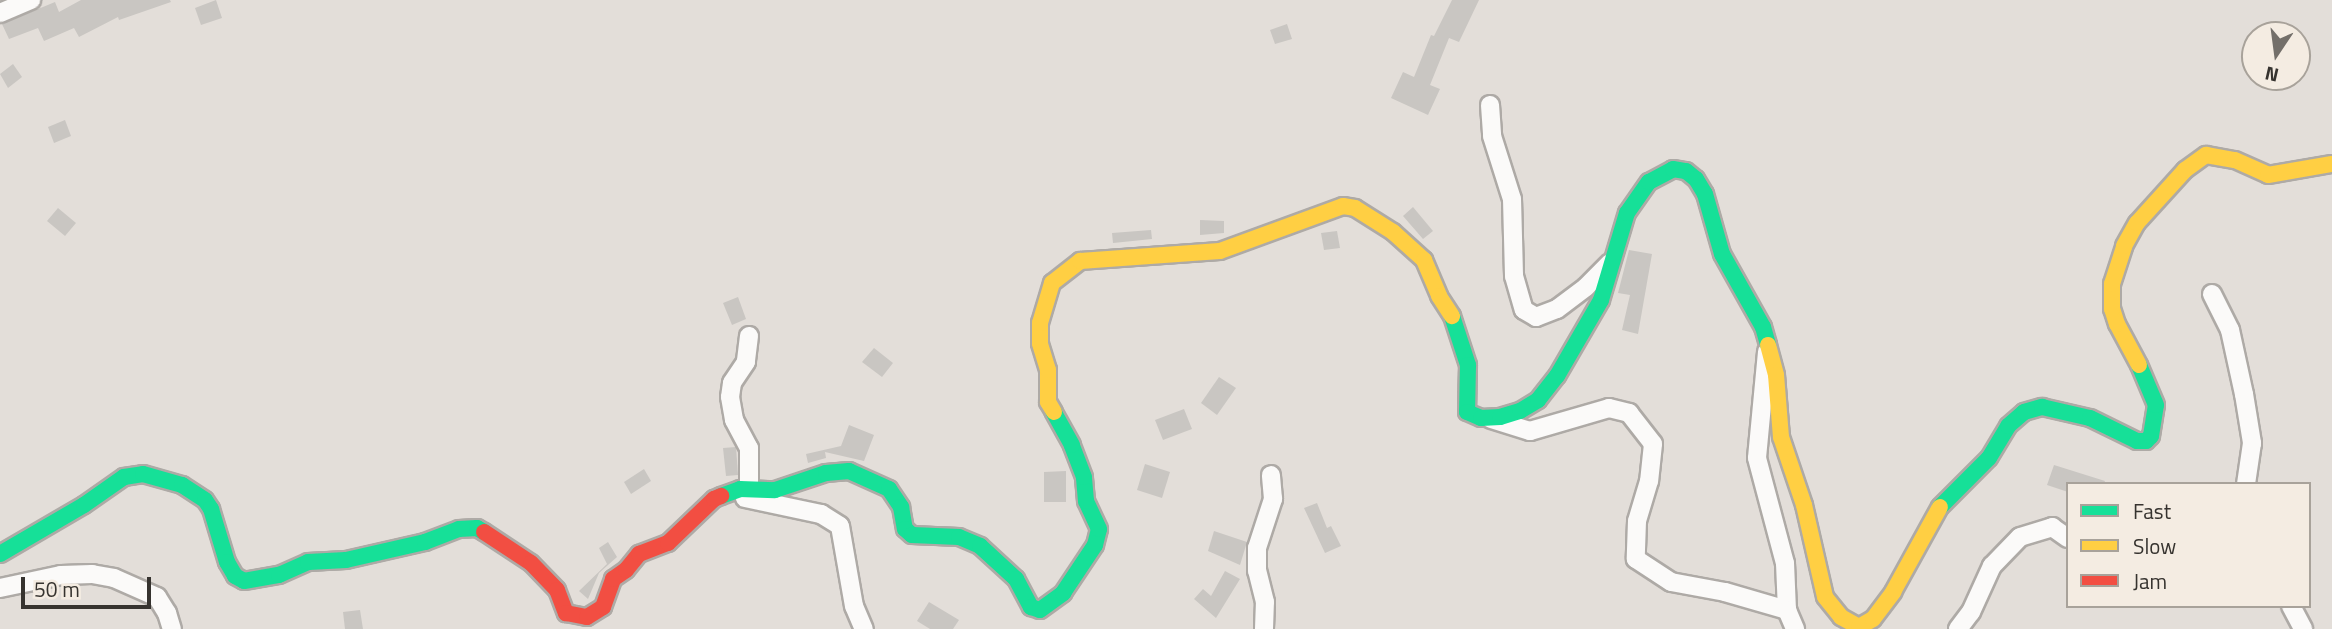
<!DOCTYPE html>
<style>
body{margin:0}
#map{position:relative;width:2332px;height:629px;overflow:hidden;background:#e3ded9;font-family:"Titillium Web",sans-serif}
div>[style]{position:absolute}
.building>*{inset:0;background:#c9c6c2}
.roads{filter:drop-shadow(2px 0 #aeaaa6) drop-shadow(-2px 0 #aeaaa6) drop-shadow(0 2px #aeaaa6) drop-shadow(0 -2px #aeaaa6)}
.street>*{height:18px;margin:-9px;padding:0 9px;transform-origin:9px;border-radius:9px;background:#fbfaf9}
.fast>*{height:16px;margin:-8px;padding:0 8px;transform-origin:8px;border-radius:8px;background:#16e098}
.slow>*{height:16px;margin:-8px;padding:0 8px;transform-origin:8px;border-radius:8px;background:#ffcf43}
.jam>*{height:16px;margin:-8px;padding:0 8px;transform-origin:8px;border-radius:8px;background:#f24e42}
span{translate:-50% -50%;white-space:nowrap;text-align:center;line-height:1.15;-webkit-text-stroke:5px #f4ece2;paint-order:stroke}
.legend{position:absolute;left:2066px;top:482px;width:245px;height:126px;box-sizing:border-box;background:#f4ece2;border:2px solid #a8a29a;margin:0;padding:9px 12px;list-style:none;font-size:21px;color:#36332f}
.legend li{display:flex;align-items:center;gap:14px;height:35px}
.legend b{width:35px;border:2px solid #a8a29a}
.north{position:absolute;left:2241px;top:21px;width:70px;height:70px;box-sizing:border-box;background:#f4ece2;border:2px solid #a8a29a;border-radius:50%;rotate:193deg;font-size:19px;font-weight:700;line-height:28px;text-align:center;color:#36332f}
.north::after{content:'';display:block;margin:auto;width:24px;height:32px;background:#736f6a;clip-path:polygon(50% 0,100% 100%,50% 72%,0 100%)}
.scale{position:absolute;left:21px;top:577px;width:130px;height:32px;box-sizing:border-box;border:4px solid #36332f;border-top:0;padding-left:9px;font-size:21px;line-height:24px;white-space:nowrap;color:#36332f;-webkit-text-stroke:5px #f4ece2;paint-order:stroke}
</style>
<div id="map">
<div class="building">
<div style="clip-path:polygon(81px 0,170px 0,171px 2px,119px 20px,118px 17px,79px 37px,74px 28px,44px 41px,38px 28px,9px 39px,2px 24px,55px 2px,59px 12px)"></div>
<div style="clip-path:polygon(216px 0,222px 18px,201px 25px,195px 8px)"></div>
<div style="clip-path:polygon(1452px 0,1479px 0,1459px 42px,1449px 38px,1430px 85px,1440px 89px,1428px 115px,1391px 98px,1403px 72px,1414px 77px,1431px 35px,1434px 36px)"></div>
<div style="clip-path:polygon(1287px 24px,1292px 39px,1275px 44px,1270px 30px)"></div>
<div style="clip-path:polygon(13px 64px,22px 77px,8px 88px,0 74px)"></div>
<div style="clip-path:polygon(65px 120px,71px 136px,54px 143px,48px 127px)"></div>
<div style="clip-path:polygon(1413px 207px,1433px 231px,1423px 239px,1403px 216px)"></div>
<div style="clip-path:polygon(58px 208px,76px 223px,65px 236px,47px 221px)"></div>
<div style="clip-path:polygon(1200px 220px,1224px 221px,1224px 233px,1200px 235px)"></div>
<div style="clip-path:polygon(1151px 230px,1152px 239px,1113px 243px,1112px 233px)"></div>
<div style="clip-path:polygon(1337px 231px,1340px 248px,1324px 250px,1321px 233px)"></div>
<div style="clip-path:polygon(1629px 250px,1652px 254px,1638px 334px,1622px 330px,1630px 295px,1618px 293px)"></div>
<div style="clip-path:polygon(738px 297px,746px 319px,732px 325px,723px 303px)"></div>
<div style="clip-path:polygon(874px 348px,893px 363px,882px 377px,862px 362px)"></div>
<div style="clip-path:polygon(1219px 377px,1236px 388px,1217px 415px,1201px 403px)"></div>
<div style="clip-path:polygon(1184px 409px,1192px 429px,1163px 440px,1155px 420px)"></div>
<div style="clip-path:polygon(849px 425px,874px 435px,864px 461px,825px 452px,826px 458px,808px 463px,806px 454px,841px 446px)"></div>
<div style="clip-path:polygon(736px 447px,738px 475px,726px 476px,723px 448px)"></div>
<div style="clip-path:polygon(1145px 464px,1170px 472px,1162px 498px,1137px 490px)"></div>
<div style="clip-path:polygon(2054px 465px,2105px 481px,2104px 484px,2068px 484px,2068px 492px,2047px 485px)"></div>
<div style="clip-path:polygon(644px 469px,651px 481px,631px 494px,624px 482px)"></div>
<div style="clip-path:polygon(1066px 471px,1066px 502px,1044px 502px,1044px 472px)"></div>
<div style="clip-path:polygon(1317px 503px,1327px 528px,1331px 526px,1341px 546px,1325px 553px,1304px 508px)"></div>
<div style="clip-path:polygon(1214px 531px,1247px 542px,1240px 565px,1208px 551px)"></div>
<div style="clip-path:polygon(608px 542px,617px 557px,599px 573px,588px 599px,579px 591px,607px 564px,599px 548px)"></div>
<div style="clip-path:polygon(1225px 571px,1240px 579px,1216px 618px,1194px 599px,1203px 589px,1211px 596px)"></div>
<div style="clip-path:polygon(929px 602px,959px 620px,953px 629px,930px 629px,917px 621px)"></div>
<div style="clip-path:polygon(360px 610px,363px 629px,345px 629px,343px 612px)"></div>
</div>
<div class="roads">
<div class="street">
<div style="left:0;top:13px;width:34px;rotate:-23deg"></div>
<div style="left:1490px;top:105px;width:31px;rotate:86deg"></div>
<div style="left:1492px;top:136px;width:66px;rotate:72.4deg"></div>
<div style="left:1512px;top:199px;width:77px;rotate:88.5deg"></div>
<div style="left:1514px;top:276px;width:35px;rotate:74deg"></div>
<div style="left:1524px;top:310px;width:14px;rotate:30deg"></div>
<div style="left:1536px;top:317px;width:22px;rotate:-21deg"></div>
<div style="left:1557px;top:309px;width:36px;rotate:-37deg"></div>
<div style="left:1586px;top:287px;width:34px;rotate:-45deg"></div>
<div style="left:2212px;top:294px;width:40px;rotate:63.4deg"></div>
<div style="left:2230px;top:330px;width:66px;rotate:77.7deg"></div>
<div style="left:2244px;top:394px;width:50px;rotate:80.7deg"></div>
<div style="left:2252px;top:443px;width:41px;rotate:98.3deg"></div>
<div style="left:749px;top:336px;width:26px;rotate:97deg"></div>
<div style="left:746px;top:362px;width:25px;rotate:124deg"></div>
<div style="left:732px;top:383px;width:14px;rotate:98deg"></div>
<div style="left:730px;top:397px;width:23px;rotate:80deg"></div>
<div style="left:734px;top:420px;width:32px;rotate:62deg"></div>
<div style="left:749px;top:448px;width:40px;rotate:90deg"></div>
<div style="left:1767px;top:352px;width:106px;rotate:95.4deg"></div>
<div style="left:1757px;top:458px;width:109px;rotate:75.1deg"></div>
<div style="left:1785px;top:563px;width:47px;rotate:87.6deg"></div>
<div style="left:1491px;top:419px;width:41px;rotate:17.1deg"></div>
<div style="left:1530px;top:431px;width:82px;rotate:-16.2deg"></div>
<div style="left:1609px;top:408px;width:21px;rotate:14deg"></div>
<div style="left:1629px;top:413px;width:39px;rotate:52deg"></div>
<div style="left:1653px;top:444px;width:37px;rotate:96deg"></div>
<div style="left:1649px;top:481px;width:42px;rotate:106.7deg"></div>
<div style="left:1637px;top:521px;width:38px;rotate:92deg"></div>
<div style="left:1636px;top:559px;width:42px;rotate:33.3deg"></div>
<div style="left:1671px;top:582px;width:55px;rotate:10.5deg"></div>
<div style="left:1725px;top:592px;width:65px;rotate:16.2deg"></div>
<div style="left:1787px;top:610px;width:21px;rotate:67deg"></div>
<div style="left:745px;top:498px;width:78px;rotate:11.9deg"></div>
<div style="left:821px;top:514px;width:22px;rotate:32deg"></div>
<div style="left:840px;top:526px;width:81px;rotate:80.1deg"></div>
<div style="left:854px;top:606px;width:25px;rotate:67deg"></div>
<div style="left:0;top:588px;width:62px;rotate:-12deg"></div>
<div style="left:61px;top:575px;width:31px;rotate:-2deg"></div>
<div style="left:92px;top:574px;width:22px;rotate:10deg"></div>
<div style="left:114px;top:578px;width:47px;rotate:23.8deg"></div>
<div style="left:157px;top:597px;width:19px;rotate:58deg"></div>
<div style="left:167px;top:613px;width:17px;rotate:73deg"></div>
<div style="left:2291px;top:606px;width:26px;rotate:62deg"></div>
<div style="left:1264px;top:629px;width:27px;rotate:-88deg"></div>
<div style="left:1265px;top:602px;width:32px;rotate:-104deg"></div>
<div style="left:1257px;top:571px;width:23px;rotate:-90deg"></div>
<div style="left:1257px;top:548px;width:52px;rotate:-71.9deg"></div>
<div style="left:1273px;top:499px;width:24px;rotate:-95deg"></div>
<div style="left:1958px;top:629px;width:21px;rotate:-53deg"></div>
<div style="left:1971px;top:612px;width:51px;rotate:-65.5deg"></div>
<div style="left:1992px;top:566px;width:40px;rotate:-46deg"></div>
<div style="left:2020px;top:537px;width:34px;rotate:-17deg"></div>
<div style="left:2052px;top:527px;width:19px;rotate:35deg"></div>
</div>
<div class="fast">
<div style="left:1452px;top:316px;width:52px;rotate:71.9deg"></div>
<div style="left:1468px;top:365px;width:47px;rotate:91.2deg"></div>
<div style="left:1467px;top:412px;width:15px;rotate:23deg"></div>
<div style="left:1481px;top:418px;width:19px;rotate:-3deg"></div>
<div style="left:1500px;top:417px;width:21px;rotate:-17deg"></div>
<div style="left:1520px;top:411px;width:21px;rotate:-31deg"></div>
<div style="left:1538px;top:400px;width:31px;rotate:-52deg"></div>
<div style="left:1557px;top:376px;width:88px;rotate:-59.9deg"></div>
<div style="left:1601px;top:300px;width:91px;rotate:-73.4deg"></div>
<div style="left:1627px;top:213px;width:38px;rotate:-55deg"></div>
<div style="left:1649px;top:182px;width:27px;rotate:-28deg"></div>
<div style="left:1673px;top:169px;width:13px;rotate:9deg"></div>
<div style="left:1686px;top:171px;width:13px;rotate:39deg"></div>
<div style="left:1696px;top:179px;width:17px;rotate:59deg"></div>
<div style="left:1705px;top:194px;width:62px;rotate:74.2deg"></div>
<div style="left:1722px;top:254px;width:84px;rotate:60.7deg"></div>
<div style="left:1763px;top:327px;width:19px;rotate:74deg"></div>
<div style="left:721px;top:496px;width:20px;rotate:-20deg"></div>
<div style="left:740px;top:489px;width:35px;rotate:2deg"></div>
<div style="left:775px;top:490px;width:54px;rotate:-18.4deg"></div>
<div style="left:826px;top:473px;width:23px;rotate:-5deg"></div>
<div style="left:849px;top:471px;width:44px;rotate:24.2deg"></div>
<div style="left:889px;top:489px;width:22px;rotate:56deg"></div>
<div style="left:901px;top:507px;width:22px;rotate:80deg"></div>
<div style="left:905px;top:529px;width:9px;rotate:41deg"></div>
<div style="left:912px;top:535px;width:47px;rotate:2.4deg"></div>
<div style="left:959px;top:537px;width:23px;rotate:23deg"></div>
<div style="left:980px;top:546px;width:49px;rotate:42.5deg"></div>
<div style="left:1016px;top:579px;width:32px;rotate:62deg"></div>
<div style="left:1031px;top:607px;width:9px;rotate:18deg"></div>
<div style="left:1040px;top:610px;width:29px;rotate:-36deg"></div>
<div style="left:1063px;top:593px;width:58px;rotate:-56.3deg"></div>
<div style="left:1095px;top:545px;width:16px;rotate:-76deg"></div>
<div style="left:1099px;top:529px;width:31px;rotate:-115deg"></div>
<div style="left:1086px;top:501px;width:24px;rotate:-95deg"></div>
<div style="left:1084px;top:477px;width:34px;rotate:-111deg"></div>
<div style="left:1072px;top:445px;width:38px;rotate:-119deg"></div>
<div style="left:1940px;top:507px;width:69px;rotate:-45deg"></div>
<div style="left:1989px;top:458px;width:37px;rotate:-59deg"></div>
<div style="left:2008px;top:426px;width:21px;rotate:-41deg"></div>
<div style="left:2024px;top:412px;width:19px;rotate:-16deg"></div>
<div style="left:2042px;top:407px;width:49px;rotate:12.9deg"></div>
<div style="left:2090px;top:418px;width:52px;rotate:26.1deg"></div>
<div style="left:2137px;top:441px;width:9px"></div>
<div style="left:2146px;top:441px;width:7px;rotate:-45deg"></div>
<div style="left:2151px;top:436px;width:31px;rotate:-81deg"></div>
<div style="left:2156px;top:405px;width:43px;rotate:-113deg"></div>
<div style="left:0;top:554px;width:97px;rotate:-30.3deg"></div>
<div style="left:84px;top:505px;width:49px;rotate:-35deg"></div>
<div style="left:124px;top:477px;width:19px;rotate:-9deg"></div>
<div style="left:143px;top:474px;width:41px;rotate:15.8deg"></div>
<div style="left:182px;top:485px;width:27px;rotate:33deg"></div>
<div style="left:205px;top:500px;width:11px;rotate:56deg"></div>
<div style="left:211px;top:509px;width:55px;rotate:73.2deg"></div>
<div style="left:227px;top:562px;width:16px;rotate:60deg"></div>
<div style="left:235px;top:576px;width:10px;rotate:29deg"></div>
<div style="left:244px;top:581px;width:36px;rotate:-10deg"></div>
<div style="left:279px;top:575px;width:32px;rotate:-24deg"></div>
<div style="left:308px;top:562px;width:38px;rotate:-3deg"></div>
<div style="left:346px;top:560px;width:81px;rotate:-12.8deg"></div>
<div style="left:425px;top:542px;width:36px;rotate:-21deg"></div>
<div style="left:459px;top:529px;width:18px;rotate:-3deg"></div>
<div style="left:477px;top:528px;width:8px;rotate:30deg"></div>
</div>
<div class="slow">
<div style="left:1768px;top:345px;width:31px;rotate:75deg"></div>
<div style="left:1776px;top:375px;width:62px;rotate:85.4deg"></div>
<div style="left:1781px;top:437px;width:72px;rotate:71.3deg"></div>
<div style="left:1804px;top:505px;width:94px;rotate:77.1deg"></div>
<div style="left:1825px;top:597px;width:26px;rotate:51deg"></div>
<div style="left:1841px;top:617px;width:21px;rotate:29deg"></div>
<div style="left:1859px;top:627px;width:16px;rotate:-30deg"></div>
<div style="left:1873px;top:619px;width:34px;rotate:-53deg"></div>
<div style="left:1893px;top:592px;width:97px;rotate:-61.1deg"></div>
<div style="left:2139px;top:365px;width:47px;rotate:-118.2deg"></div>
<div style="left:2117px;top:324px;width:16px;rotate:-108deg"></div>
<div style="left:2112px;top:309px;width:25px;rotate:-90deg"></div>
<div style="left:2112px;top:284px;width:40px;rotate:-72deg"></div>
<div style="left:2124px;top:246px;width:26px;rotate:-61deg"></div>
<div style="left:2137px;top:223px;width:72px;rotate:-47.8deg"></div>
<div style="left:2185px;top:170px;width:26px;rotate:-36deg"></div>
<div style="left:2206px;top:155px;width:29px;rotate:10deg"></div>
<div style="left:2235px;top:160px;width:36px;rotate:24deg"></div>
<div style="left:2268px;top:175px;width:65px;rotate:-9.8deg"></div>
<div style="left:1054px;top:412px;width:12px;rotate:-121deg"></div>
<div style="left:1048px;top:402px;width:32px;rotate:-90deg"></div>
<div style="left:1048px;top:370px;width:28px;rotate:-107deg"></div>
<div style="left:1040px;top:343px;width:20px;rotate:-90deg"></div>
<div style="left:1040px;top:323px;width:42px;rotate:-73.3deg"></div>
<div style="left:1052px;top:283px;width:36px;rotate:-38deg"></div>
<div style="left:1080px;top:261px;width:140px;rotate:-4.1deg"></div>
<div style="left:1220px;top:251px;width:131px;rotate:-20.1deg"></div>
<div style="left:1343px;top:206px;width:12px;rotate:9deg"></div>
<div style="left:1355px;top:208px;width:45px;rotate:32.3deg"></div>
<div style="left:1393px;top:232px;width:42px;rotate:42.1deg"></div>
<div style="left:1424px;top:260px;width:39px;rotate:67deg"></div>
<div style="left:1439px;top:296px;width:24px;rotate:57deg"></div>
</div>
<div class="jam">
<div style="left:484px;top:532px;width:56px;rotate:33.4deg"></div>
<div style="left:531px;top:563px;width:37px;rotate:46deg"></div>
<div style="left:557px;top:590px;width:25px;rotate:69deg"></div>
<div style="left:566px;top:613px;width:21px;rotate:11deg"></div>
<div style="left:587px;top:617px;width:19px;rotate:-32deg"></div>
<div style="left:603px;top:607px;width:30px;rotate:-70deg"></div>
<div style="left:613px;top:579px;width:16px;rotate:-35deg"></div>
<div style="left:626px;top:570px;width:21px;rotate:-51deg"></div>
<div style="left:639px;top:554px;width:31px;rotate:-21deg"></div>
<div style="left:668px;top:543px;width:64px;rotate:-43.7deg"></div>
<div style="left:714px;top:499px;width:8px;rotate:-23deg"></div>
</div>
</div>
<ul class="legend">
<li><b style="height:9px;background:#16e098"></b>Fast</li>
<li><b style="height:9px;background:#ffcf43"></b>Slow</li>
<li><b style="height:9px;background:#f24e42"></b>Jam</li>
</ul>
<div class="north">N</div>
<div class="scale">50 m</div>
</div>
